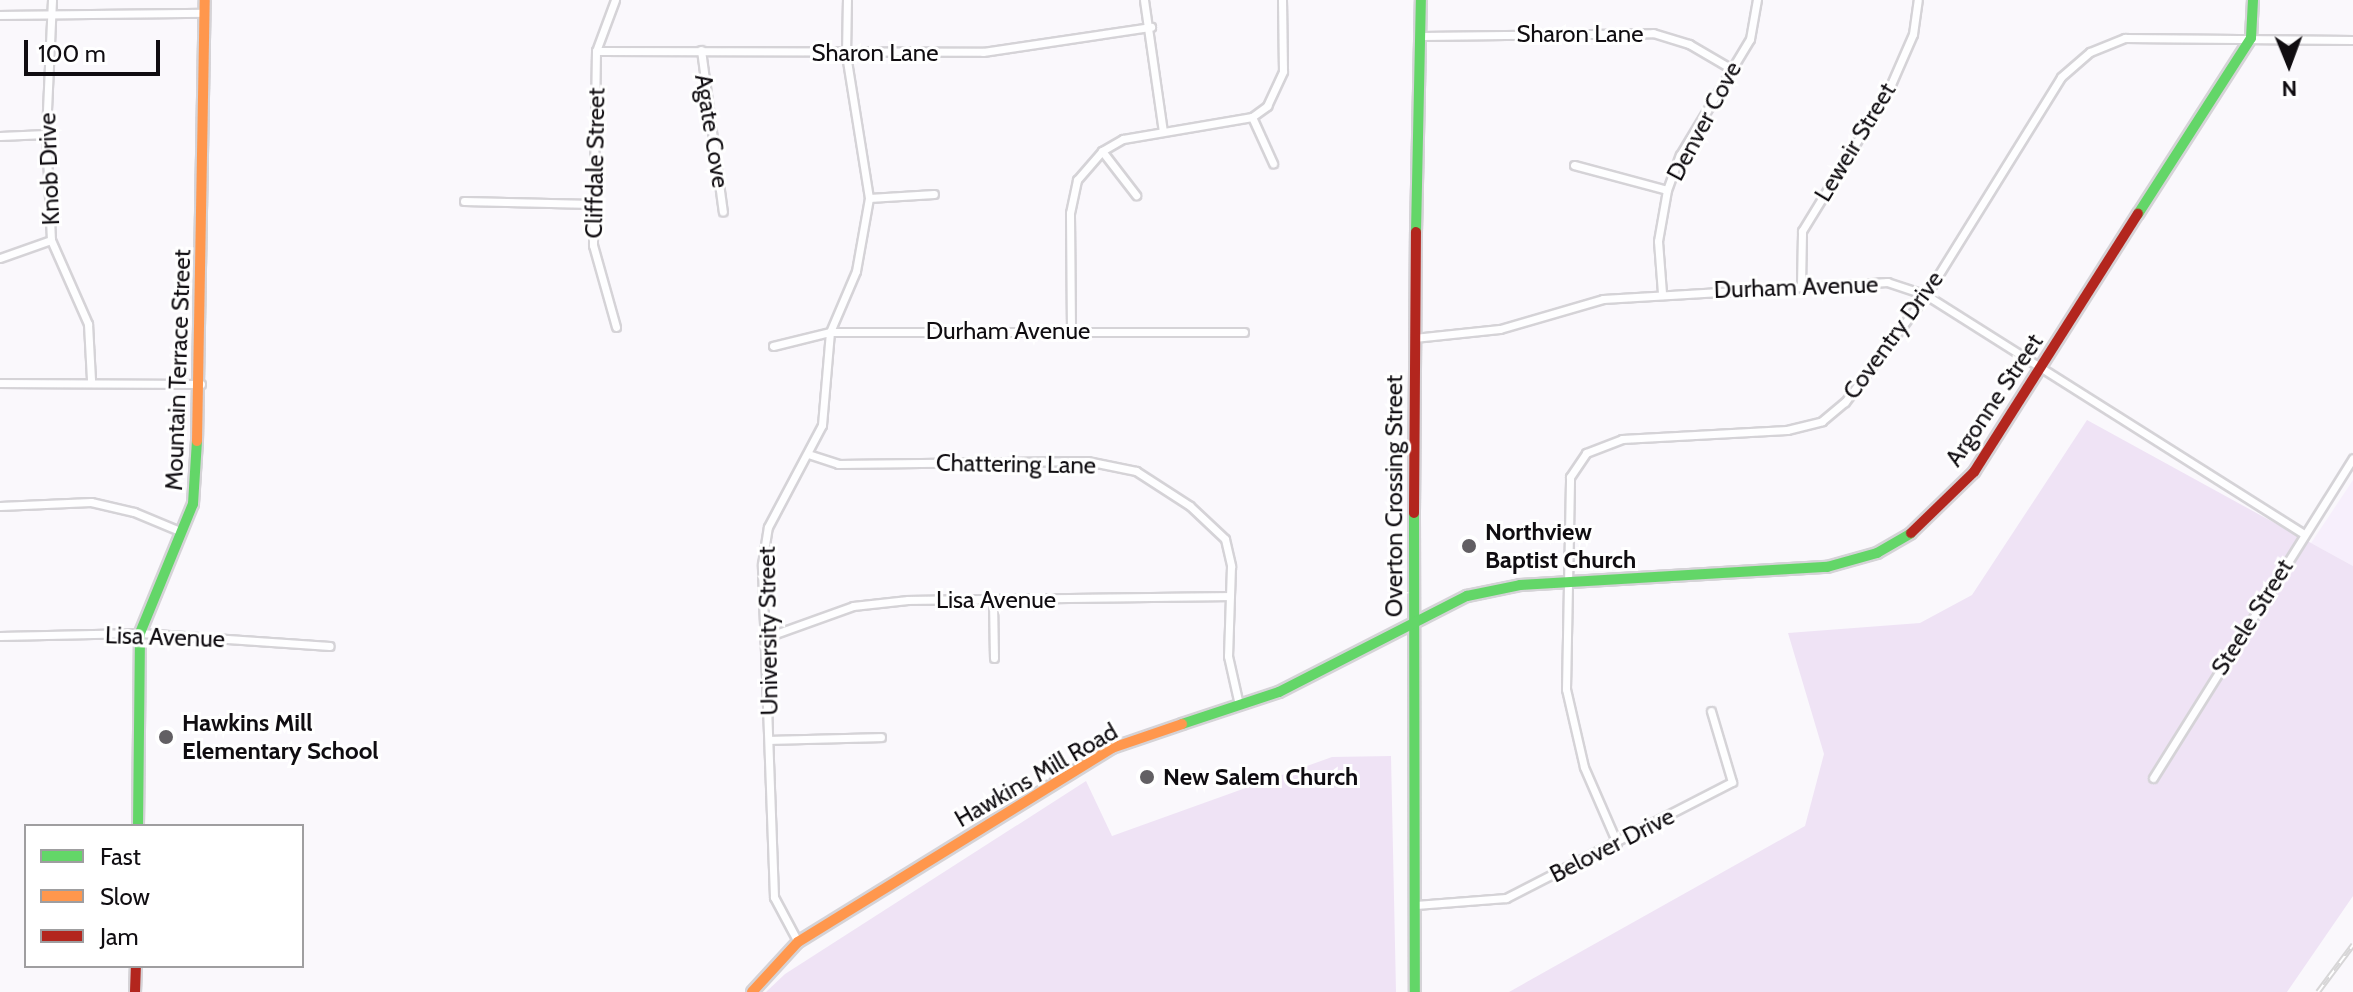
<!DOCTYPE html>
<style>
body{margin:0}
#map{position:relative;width:2353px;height:992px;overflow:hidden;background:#faf8fc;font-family:Cabin,sans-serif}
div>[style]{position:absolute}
.built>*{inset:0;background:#f7effc}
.green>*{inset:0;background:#efe3f5}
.roads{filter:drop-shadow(2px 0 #d5d3d7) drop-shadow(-2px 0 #d5d3d7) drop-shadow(0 2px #d5d3d7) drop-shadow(0 -2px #d5d3d7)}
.street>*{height:7px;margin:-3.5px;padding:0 3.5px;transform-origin:3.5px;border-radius:3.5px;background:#fefeff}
.fast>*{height:10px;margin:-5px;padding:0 5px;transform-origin:5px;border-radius:5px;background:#63d668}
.slow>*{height:10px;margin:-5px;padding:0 5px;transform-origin:5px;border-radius:5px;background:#ff974d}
.jam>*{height:10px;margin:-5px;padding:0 5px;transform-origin:5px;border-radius:5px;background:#b3261e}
.rail>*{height:6px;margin-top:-3px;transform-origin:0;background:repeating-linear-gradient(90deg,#fff 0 9px,#d7d6d7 0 18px);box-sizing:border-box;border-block:2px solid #d7d6d7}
.dots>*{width:22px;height:22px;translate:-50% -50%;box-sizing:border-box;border:4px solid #fff;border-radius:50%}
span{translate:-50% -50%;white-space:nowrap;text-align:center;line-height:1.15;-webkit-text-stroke:6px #fff;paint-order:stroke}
.street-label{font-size:24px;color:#100d11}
.poi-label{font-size:24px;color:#100d11;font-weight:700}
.left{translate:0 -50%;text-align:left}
.legend{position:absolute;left:24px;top:824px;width:280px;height:144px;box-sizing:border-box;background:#fff;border:2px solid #9f9ea0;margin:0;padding:10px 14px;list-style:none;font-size:24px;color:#100d11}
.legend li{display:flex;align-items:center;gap:16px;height:40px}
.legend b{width:40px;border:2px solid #9f9ea0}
.north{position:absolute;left:2249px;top:24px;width:80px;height:80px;-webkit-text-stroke:6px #fff;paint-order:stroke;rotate:179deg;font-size:22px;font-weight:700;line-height:32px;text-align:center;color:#100d11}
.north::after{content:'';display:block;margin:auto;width:28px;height:36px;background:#100d11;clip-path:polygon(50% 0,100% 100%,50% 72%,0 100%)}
.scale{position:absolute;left:24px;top:40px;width:136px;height:36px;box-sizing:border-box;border:4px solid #100d11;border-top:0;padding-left:10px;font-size:24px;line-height:28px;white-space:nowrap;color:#100d11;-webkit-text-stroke:6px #fff;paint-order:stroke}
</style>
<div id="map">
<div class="built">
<div style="clip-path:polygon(2353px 480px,2353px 566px,2311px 543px)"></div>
</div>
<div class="green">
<div style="clip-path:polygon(2087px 420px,2353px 566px,2353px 896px,2287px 992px,1509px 992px,1805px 826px,1824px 754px,1788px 633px,1920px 623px,1972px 595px)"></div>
<div style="clip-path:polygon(1391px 756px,1396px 992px,766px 992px,785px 974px,1086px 781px,1112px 836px,1332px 757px)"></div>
</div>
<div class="roads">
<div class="street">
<div style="left:52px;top:0;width:134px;rotate:92.6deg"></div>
<div style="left:46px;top:134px;width:106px;rotate:87.3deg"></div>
<div style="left:51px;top:240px;width:92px;rotate:66.2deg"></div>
<div style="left:88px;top:324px;width:56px;rotate:86.9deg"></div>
<div style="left:615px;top:0;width:54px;rotate:110.4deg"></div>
<div style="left:596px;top:51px;width:194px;rotate:90.9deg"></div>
<div style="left:593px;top:245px;width:85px;rotate:74.3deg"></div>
<div style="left:1144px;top:0;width:133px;rotate:81.8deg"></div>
<div style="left:0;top:15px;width:205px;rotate:-0.6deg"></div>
<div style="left:1422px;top:36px;width:231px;rotate:-0.7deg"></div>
<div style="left:1653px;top:33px;width:38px;rotate:17deg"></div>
<div style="left:1689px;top:44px;width:48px;rotate:30.3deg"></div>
<div style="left:701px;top:50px;width:163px;rotate:82.3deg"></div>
<div style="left:596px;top:51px;width:387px;rotate:0.1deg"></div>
<div style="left:983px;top:52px;width:170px;rotate:-8.5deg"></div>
<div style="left:1252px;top:117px;width:51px;rotate:65.5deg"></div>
<div style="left:0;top:136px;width:46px;rotate:-2.5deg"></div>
<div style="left:1102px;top:151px;width:56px;rotate:52.3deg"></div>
<div style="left:1574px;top:165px;width:96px;rotate:15deg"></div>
<div style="left:869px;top:198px;width:65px;rotate:-3.5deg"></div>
<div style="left:464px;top:201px;width:129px;rotate:1.3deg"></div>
<div style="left:0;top:258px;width:54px;rotate:-19.4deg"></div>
<div style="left:1801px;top:285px;width:54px;rotate:-88.9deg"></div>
<div style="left:1802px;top:231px;width:167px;rotate:-58.5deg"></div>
<div style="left:1889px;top:89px;width:60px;rotate:-66.4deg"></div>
<div style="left:1913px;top:34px;width:34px;rotate:-82deg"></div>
<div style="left:1662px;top:293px;width:52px;rotate:-94.4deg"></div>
<div style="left:1658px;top:241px;width:52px;rotate:-80deg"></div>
<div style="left:1667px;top:190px;width:37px;rotate:-70deg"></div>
<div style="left:1680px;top:155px;width:135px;rotate:-58.9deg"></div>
<div style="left:1750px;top:39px;width:40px;rotate:-80deg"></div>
<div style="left:1071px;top:330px;width:117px;rotate:-90.5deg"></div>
<div style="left:1070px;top:213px;width:34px;rotate:-78deg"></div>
<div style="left:1077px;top:180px;width:38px;rotate:-49deg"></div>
<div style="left:1102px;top:151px;width:24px;rotate:-30deg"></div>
<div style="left:1123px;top:139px;width:131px;rotate:-9.7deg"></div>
<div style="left:1252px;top:117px;width:19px;rotate:-36deg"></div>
<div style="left:1267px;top:106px;width:38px;rotate:-65deg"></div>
<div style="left:1283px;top:71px;width:71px;rotate:-90.8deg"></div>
<div style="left:1414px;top:338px;width:86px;rotate:-6deg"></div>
<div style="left:1500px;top:329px;width:107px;rotate:-16.2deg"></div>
<div style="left:1603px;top:299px;width:285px;rotate:-3.4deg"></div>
<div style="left:1887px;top:282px;width:41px;rotate:18.4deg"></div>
<div style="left:1926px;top:295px;width:446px;rotate:32.3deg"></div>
<div style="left:773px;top:346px;width:59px;rotate:-13.8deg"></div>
<div style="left:830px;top:332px;width:414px"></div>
<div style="left:0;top:383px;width:201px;rotate:0.3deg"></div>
<div style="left:808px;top:454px;width:32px;rotate:18deg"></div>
<div style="left:838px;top:464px;width:249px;rotate:-0.7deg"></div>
<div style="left:1087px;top:461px;width:50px;rotate:11.5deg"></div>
<div style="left:1136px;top:471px;width:64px;rotate:32.9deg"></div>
<div style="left:1190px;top:506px;width:48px;rotate:43.3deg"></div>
<div style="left:1225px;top:539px;width:28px;rotate:77deg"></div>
<div style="left:1231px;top:566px;width:90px;rotate:91.9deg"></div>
<div style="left:1228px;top:656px;width:50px;rotate:77.3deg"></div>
<div style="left:0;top:506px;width:91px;rotate:-2.5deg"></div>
<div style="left:91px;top:502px;width:44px;rotate:13.1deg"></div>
<div style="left:134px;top:512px;width:52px;rotate:22.6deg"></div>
<div style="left:993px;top:601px;width:57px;rotate:89deg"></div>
<div style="left:0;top:636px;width:140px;rotate:-1.2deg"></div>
<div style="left:140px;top:633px;width:190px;rotate:3.9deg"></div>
<div style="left:767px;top:637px;width:91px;rotate:-19.8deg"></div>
<div style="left:853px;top:606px;width:55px;rotate:-6.2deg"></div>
<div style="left:908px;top:600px;width:322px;rotate:-0.7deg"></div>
<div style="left:770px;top:740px;width:111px;rotate:-1.5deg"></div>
<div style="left:2153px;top:778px;width:377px;rotate:-58deg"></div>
<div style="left:1617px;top:843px;width:83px;rotate:-113.5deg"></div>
<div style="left:1584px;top:767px;width:80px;rotate:-103deg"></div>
<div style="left:1566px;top:689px;width:212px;rotate:-88.9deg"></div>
<div style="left:1570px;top:477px;width:29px;rotate:-56deg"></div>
<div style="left:1586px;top:453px;width:39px;rotate:-21deg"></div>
<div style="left:1622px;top:439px;width:165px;rotate:-3.1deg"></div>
<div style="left:1787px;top:430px;width:36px;rotate:-14deg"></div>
<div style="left:1822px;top:421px;width:30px;rotate:-40deg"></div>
<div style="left:1845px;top:402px;width:134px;rotate:-52.9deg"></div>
<div style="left:1926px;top:295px;width:256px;rotate:-58.2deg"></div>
<div style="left:2061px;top:77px;width:38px;rotate:-41deg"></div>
<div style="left:2090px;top:52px;width:38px;rotate:-22deg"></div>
<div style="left:2125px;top:38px;width:228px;rotate:0.5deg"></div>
<div style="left:1416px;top:905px;width:90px;rotate:-4.4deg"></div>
<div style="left:1506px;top:898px;width:254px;rotate:-27.2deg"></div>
<div style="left:1732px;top:782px;width:74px;rotate:-106.5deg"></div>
<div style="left:798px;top:942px;width:51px;rotate:-118.1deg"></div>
<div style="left:774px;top:897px;width:333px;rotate:-92.1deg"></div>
<div style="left:762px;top:564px;width:37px;rotate:-81deg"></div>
<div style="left:768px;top:527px;width:115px;rotate:-62.1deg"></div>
<div style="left:822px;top:425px;width:93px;rotate:-85.1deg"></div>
<div style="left:830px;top:332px;width:66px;rotate:-66.9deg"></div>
<div style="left:856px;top:271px;width:74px;rotate:-79.9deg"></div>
<div style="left:869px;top:198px;width:145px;rotate:-99.1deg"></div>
<div style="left:846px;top:55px;width:55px;rotate:-89deg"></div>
</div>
<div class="fast">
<div style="left:2138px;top:214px;width:209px;rotate:-57.3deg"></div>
<div style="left:2251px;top:38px;width:38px;rotate:-87deg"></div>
<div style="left:1416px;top:232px;width:232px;rotate:-88.8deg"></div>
<div style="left:1414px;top:513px;width:479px;rotate:89.9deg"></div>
<div style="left:1182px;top:724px;width:102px;rotate:-18.3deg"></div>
<div style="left:1279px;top:692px;width:211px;rotate:-27.1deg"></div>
<div style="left:1467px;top:596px;width:54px;rotate:-11.7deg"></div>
<div style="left:1520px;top:585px;width:308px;rotate:-3.4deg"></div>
<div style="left:1827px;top:567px;width:52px;rotate:-15.6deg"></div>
<div style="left:1877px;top:553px;width:39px;rotate:-30deg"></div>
<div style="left:138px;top:826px;width:193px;rotate:-89.4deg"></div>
<div style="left:140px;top:633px;width:139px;rotate:-67.7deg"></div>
<div style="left:193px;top:504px;width:63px;rotate:-86.4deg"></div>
</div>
<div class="slow">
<div style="left:197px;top:441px;width:441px;rotate:-89deg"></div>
<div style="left:752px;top:992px;width:68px;rotate:-47.4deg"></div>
<div style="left:798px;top:942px;width:369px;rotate:-31.7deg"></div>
<div style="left:1112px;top:748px;width:74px;rotate:-18.9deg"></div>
</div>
<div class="jam">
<div style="left:1414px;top:513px;width:281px;rotate:-89.6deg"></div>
<div style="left:1911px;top:533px;width:88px;rotate:-44.1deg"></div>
<div style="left:1974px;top:472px;width:306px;rotate:-57.6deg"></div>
<div style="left:135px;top:992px;width:26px;rotate:-88deg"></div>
</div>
</div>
<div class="rail">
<div style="left:2318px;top:992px;width:59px;rotate:-53.3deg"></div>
</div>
<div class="dots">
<div style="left:1469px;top:546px;background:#625f63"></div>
<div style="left:166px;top:737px;background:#625f63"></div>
<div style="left:1147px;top:777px;background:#625f63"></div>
</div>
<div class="street-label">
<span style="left:1580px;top:34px">Sharon Lane</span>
<span style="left:875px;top:53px">Sharon Lane</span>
<span style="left:1704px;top:121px;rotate:-62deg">Denver Cove</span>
<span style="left:712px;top:131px;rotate:81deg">Agate Cove</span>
<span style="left:1855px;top:142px;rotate:-59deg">Leweir Street</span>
<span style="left:595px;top:163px;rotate:-89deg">Cliffdale Street</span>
<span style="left:49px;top:169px;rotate:-92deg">Knob Drive</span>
<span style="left:1796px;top:287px;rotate:-2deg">Durham Avenue</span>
<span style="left:1008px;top:331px">Durham Avenue</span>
<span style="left:1893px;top:335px;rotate:-54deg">Coventry Drive</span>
<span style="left:178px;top:370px;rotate:-88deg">Mountain Terrace Street</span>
<span style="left:1994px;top:400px;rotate:-56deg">Argonne Street</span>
<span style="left:1016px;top:464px;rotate:1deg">Chattering Lane</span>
<span style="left:1394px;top:496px;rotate:-90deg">Overton Crossing Street</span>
<span style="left:996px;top:600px">Lisa Avenue</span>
<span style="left:2252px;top:617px;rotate:-58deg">Steele Street</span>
<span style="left:768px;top:631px;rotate:-91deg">University Street</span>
<span style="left:165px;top:637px;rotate:2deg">Lisa Avenue</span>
<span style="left:1036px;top:775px;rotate:-30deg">Hawkins Mill Road</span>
<span style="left:1612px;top:845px;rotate:-27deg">Belover Drive</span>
</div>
<div class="poi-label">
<span class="left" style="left:1485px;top:546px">Northview<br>Baptist Church</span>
<span class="left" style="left:182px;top:737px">Hawkins Mill<br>Elementary School</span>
<span class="left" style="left:1163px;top:777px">New Salem Church</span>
</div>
<ul class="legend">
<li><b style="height:10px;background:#63d668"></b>Fast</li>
<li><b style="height:10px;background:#ff974d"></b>Slow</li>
<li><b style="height:10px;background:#b3261e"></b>Jam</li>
</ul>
<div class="north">N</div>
<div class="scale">100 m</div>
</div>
